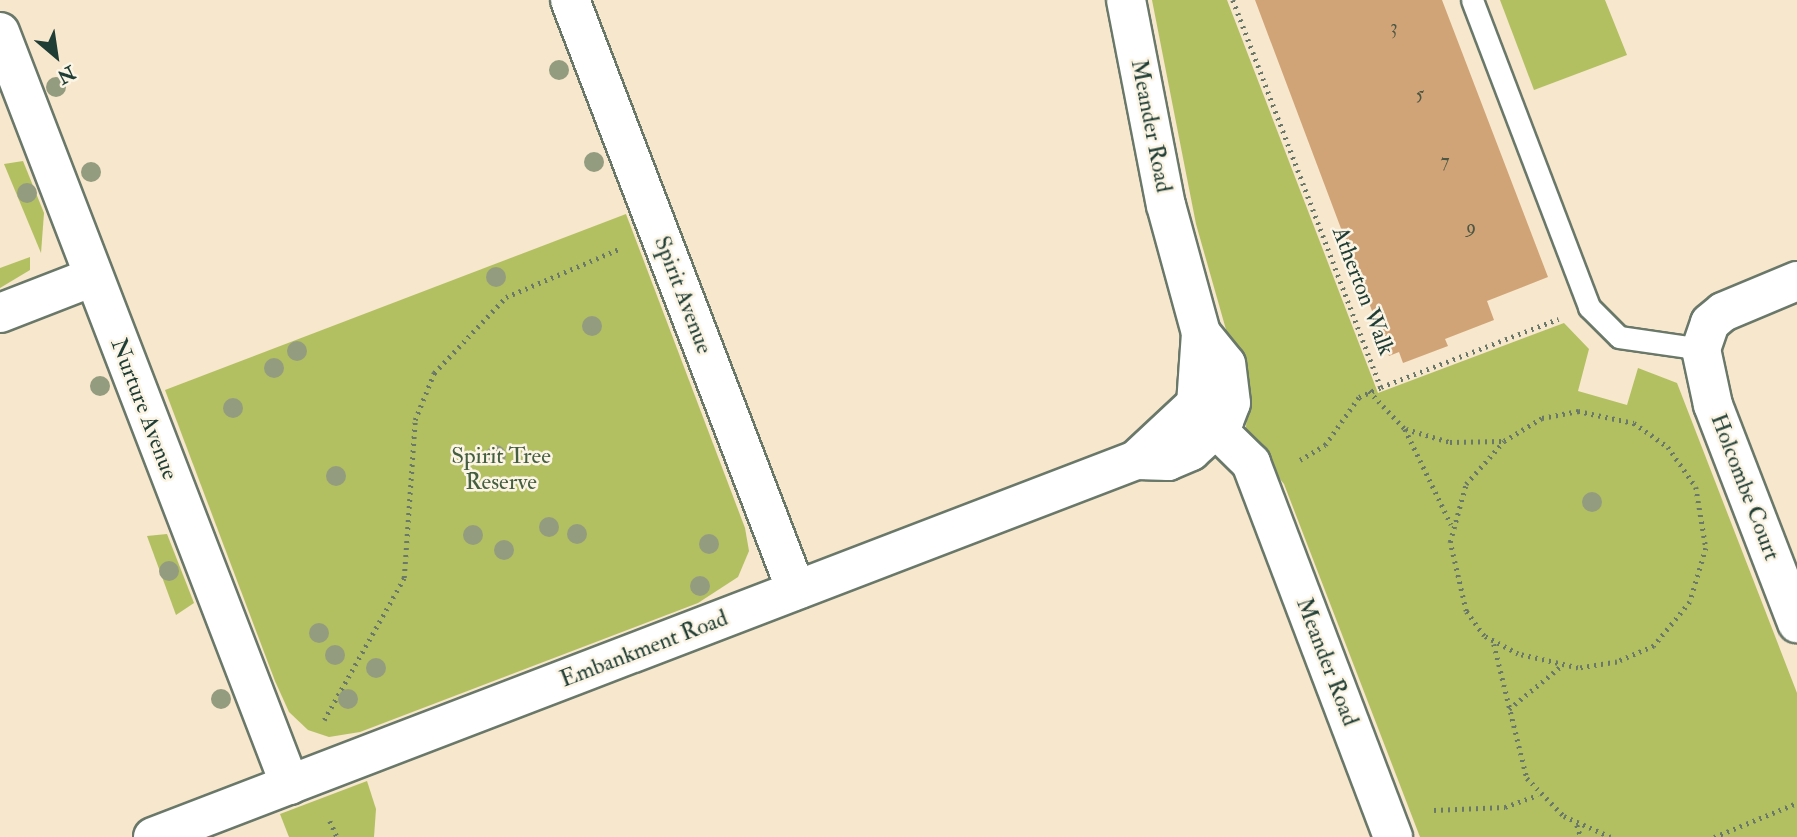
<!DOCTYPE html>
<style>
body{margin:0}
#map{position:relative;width:1797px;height:837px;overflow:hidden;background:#f6e7cd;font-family:"IM FELL Double Pica",serif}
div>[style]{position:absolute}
.green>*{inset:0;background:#b2c062}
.building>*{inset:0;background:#d1a477}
.path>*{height:4.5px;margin-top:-2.25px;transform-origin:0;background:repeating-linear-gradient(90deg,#6a786a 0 2px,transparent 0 7px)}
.roads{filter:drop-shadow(2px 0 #6a786a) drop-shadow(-2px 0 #6a786a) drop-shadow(0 2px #6a786a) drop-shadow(0 -2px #6a786a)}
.lane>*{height:21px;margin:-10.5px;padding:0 10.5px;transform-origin:10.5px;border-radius:10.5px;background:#fff}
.street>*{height:38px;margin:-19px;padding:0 19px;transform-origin:19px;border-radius:19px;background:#fff}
.trees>*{width:20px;height:20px;margin:-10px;border-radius:50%;background:#949c7f}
span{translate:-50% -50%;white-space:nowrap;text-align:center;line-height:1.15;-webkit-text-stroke:5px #fcf5e5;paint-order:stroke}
.number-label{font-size:19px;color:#4c5745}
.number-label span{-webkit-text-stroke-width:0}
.street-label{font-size:23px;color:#1f3d34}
.park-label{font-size:23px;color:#445e40}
.north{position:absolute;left:21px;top:21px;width:70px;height:70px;-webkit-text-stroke:5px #fcf5e5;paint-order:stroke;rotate:151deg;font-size:19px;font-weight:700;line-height:28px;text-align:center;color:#1f3d34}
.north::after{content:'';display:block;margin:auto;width:24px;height:32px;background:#1f3d34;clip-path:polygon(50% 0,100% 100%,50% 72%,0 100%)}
</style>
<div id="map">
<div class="green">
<div style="clip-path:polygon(1152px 0,1227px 0,1378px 393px,1564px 323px,1589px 349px,1578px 391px,1627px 405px,1638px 368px,1677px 383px,1797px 693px,1797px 837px,1420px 837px,1284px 484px,1245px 436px,1248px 407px,1196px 224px)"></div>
<div style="clip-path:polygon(1500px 0,1605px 0,1627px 55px,1534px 90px)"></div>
<div style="clip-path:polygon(23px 161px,44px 213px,41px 253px,4px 164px)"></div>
<div style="clip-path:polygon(626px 214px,745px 528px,749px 551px,738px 577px,698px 603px,360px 732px,329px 737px,308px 730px,289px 712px,275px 681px,165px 390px)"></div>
<div style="clip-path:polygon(30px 257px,30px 270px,0 288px,0 268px)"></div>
<div style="clip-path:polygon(167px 534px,194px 603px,176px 615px,147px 536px)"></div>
<div style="clip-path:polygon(367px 781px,376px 809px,374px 837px,289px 837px,280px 814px)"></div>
</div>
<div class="building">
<div style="clip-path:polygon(1255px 0,1442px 0,1548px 277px,1487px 301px,1494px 320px,1445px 339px,1448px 346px,1403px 363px,1399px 352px,1389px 356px)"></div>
</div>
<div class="path">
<div style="left:1233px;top:0;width:414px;rotate:69.1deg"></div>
<div style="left:1381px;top:387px;width:190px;rotate:-21deg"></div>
<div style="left:1369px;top:391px;width:52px;rotate:46.5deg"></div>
<div style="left:1405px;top:429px;width:106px;rotate:64.2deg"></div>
<div style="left:1578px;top:411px;width:57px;rotate:12.1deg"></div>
<div style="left:1634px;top:423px;width:42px;rotate:35.2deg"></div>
<div style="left:1668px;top:447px;width:49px;rotate:55deg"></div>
<div style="left:1696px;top:487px;width:62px;rotate:80.7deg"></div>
<div style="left:1706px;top:548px;width:56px;rotate:106.5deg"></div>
<div style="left:1690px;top:602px;width:57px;rotate:129.3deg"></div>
<div style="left:1654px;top:646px;width:40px;rotate:156.6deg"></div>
<div style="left:1617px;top:662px;width:39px;rotate:171deg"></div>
<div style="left:1578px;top:668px;width:62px;rotate:-166.9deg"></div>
<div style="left:1518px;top:654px;width:38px;rotate:-152deg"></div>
<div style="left:1484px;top:636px;width:31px;rotate:-126deg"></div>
<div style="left:1466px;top:611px;width:71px;rotate:-103.1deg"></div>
<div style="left:1450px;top:542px;width:60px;rotate:-74.6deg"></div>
<div style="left:1466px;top:484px;width:57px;rotate:-48.5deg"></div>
<div style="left:1504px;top:441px;width:44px;rotate:-31.2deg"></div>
<div style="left:1542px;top:418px;width:37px;rotate:-11deg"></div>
<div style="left:1406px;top:429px;width:46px;rotate:16.5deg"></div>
<div style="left:1450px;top:442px;width:54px;rotate:-1.1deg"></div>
<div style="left:1300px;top:460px;width:29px;rotate:-31deg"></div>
<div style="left:1325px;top:445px;width:59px;rotate:-54.7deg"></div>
<div style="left:1359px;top:397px;width:24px;rotate:-24deg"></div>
<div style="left:1494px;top:644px;width:138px;rotate:76.2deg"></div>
<div style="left:1527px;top:778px;width:53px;rotate:45.8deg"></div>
<div style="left:1564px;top:816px;width:51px;rotate:24.1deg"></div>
<div style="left:1509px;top:709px;width:66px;rotate:-39.5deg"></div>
<div style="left:324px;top:720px;width:163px;rotate:-60.6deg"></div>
<div style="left:404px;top:578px;width:158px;rotate:-86deg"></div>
<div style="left:415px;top:420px;width:51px;rotate:-68deg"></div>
<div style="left:434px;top:373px;width:105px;rotate:-46.5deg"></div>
<div style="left:506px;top:297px;width:123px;rotate:-23deg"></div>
<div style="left:1434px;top:810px;width:71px;rotate:-2.4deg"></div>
<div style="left:1505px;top:807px;width:35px;rotate:-20deg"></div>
<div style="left:330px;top:821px;width:17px;rotate:66deg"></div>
<div style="left:1577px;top:825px;width:13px;rotate:72deg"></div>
<div style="left:1714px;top:837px;width:90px;rotate:-22.3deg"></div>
</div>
<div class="roads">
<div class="lane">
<div style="left:1472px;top:0;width:329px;rotate:69.1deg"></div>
<div style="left:1589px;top:307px;width:42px;rotate:45deg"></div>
<div style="left:1619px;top:337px;width:83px;rotate:8.3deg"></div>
</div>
<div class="street">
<div style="left:570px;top:0;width:632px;rotate:69.04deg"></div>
<div style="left:1126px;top:0;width:209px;rotate:79deg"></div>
<div style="left:1166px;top:205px;width:133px;rotate:74.7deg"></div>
<div style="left:1201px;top:333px;width:71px;rotate:94deg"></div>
<div style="left:1196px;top:404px;width:82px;rotate:137deg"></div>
<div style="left:0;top:32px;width:807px;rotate:68.94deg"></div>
<div style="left:1797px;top:281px;width:80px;rotate:157.3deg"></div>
<div style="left:1723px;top:312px;width:17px;rotate:140deg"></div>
<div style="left:1710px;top:323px;width:28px;rotate:109deg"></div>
<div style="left:1701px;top:349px;width:57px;rotate:77.9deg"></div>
<div style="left:1713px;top:405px;width:234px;rotate:68.9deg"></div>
<div style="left:0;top:313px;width:100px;rotate:-21.2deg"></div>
<div style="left:1199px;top:412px;width:73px;rotate:44.4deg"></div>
<div style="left:1251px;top:463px;width:400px;rotate:69.2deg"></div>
<div style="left:153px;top:837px;width:1053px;rotate:-20.98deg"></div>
<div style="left:1136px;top:460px;width:32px;rotate:2deg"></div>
<div style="left:1168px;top:461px;width:25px;rotate:-23deg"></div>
<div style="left:1191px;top:451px;width:45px;rotate:-42.3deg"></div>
<div style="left:1224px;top:421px;width:19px;rotate:-69deg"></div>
<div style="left:1231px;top:403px;width:39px;rotate:-97deg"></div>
<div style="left:1226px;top:364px;width:40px;rotate:-129deg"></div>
</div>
</div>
<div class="trees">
<div style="left:559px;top:70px"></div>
<div style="left:56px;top:87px"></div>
<div style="left:594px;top:162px"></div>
<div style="left:91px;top:172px"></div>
<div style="left:27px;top:193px"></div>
<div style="left:496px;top:277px"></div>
<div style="left:592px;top:326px"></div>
<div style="left:297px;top:351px"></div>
<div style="left:274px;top:368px"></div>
<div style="left:100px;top:386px"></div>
<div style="left:233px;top:408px"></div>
<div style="left:496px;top:455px"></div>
<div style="left:336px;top:476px"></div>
<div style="left:1592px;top:502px"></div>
<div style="left:549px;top:527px"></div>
<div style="left:577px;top:534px"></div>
<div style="left:473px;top:535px"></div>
<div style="left:709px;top:544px"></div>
<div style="left:504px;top:550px"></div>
<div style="left:169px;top:571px"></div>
<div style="left:700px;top:586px"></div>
<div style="left:319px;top:633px"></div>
<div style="left:335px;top:655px"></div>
<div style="left:376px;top:668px"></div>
<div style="left:221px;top:699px"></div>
<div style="left:348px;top:699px"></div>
</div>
<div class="number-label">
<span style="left:1394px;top:28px">3</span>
<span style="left:1420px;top:95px">5</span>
<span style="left:1445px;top:162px">7</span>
<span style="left:1471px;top:228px">9</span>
</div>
<div class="street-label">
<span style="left:1151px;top:126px;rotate:79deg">Meander Road</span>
<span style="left:1363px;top:291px;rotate:69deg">Atherton Walk</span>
<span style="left:683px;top:295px;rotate:69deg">Spirit Avenue</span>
<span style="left:144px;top:409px;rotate:69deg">Nurture Avenue</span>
<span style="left:1745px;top:487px;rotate:69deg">Holcombe Court</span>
<span style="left:644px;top:649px;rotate:-21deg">Embankment Road</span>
<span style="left:1327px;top:662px;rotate:69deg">Meander Road</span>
</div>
<div class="park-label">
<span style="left:501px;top:469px">Spirit Tree<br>Reserve</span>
</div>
<div class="north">N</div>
</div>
